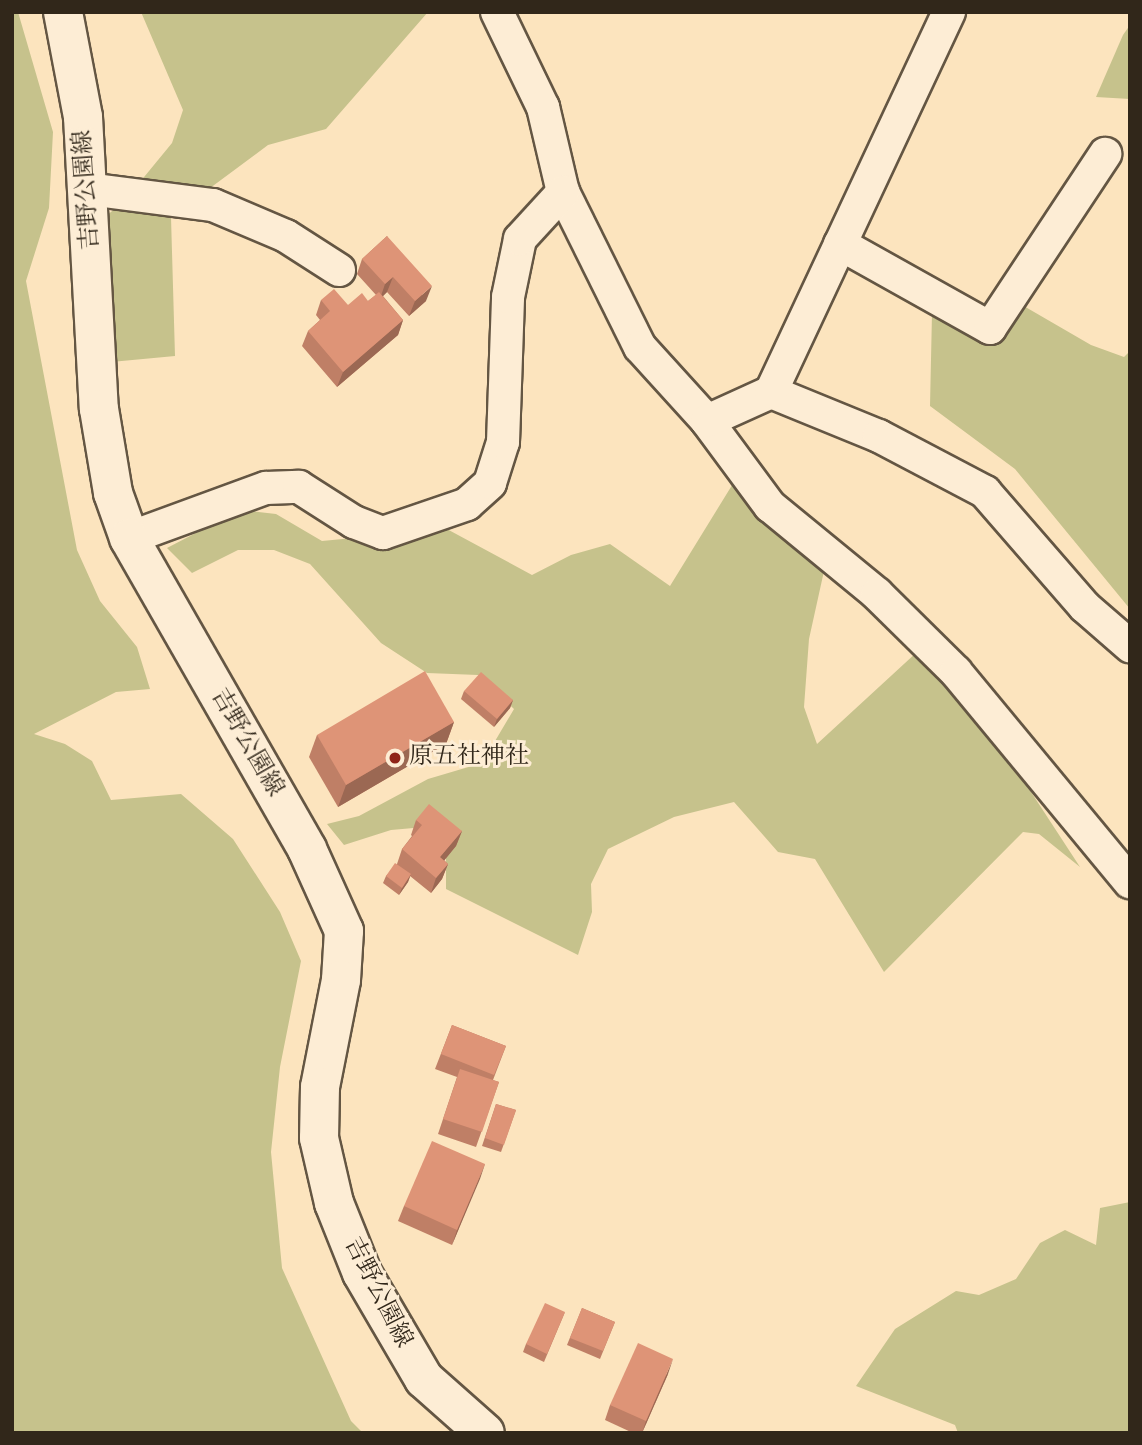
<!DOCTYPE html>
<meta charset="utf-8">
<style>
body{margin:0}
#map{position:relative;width:1142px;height:1445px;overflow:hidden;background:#fce4be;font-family:Vollkorn,"Noto Serif JP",serif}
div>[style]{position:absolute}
.green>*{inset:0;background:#c6c28c}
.roads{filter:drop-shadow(2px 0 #645643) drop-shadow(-2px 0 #645643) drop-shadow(0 2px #645643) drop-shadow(0 -2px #645643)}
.street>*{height:32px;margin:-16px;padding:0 16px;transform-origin:16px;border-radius:16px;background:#fdedd5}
.secondary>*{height:38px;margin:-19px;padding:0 19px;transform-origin:19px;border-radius:19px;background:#fdedd5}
.wall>*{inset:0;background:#bf7f66}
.shaded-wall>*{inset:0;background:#9b6853}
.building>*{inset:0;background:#de9477}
.dots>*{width:19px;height:19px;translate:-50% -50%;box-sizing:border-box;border:4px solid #fdedd5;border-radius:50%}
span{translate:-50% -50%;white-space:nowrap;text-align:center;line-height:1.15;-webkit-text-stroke:6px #fdedd5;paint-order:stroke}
.street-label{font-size:24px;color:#31271a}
.poi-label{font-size:24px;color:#31271a}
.left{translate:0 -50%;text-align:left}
.frame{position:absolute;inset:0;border:14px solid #31271a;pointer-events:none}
</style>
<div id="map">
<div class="green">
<div style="clip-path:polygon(12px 12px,18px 12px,53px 132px,49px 208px,26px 281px,77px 550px,100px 601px,137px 647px,150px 689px,116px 692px,34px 734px,65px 744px,92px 761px,111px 800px,181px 794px,233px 839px,280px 912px,301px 961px,280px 1067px,271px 1152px,282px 1268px,351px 1421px,363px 1433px,12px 1433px)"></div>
<div style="clip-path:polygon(141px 12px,428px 12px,326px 129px,268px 145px,171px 217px,175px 356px,111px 362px,104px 218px,126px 199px,172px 143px,183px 110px)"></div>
<div style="clip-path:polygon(1130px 25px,1130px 99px,1096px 97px,1123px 35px)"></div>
<div style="clip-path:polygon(1022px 305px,1091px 345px,1124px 357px,1130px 351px,1130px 609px,1015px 469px,930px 406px,932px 313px,997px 344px)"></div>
<div style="clip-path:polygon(734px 482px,824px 571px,809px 639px,804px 707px,817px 744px,917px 652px,1016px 769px,1080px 867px,1039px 834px,1023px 832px,884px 972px,815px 859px,778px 852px,734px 802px,674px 817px,608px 849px,591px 884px,592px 912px,578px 955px,446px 889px,446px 843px,436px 826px,391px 830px,344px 845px,327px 824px,359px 816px,428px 779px,482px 763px,514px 709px,478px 675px,427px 673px,381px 643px,310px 564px,274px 550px,238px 550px,192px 573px,167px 548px,240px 510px,276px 514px,322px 541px,374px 536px,432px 521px,532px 575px,571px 555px,610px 544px,670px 586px)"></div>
<div style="clip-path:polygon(1130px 1202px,1130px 1433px,958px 1433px,955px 1425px,856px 1386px,895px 1329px,956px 1291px,979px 1295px,1016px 1279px,1040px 1243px,1065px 1230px,1096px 1245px,1100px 1208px)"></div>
</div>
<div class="roads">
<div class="street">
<div style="left:497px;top:12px;width:106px;rotate:64.2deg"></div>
<div style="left:543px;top:107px;width:87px;rotate:76.8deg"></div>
<div style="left:563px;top:192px;width:173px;rotate:63.6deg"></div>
<div style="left:640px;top:347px;width:100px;rotate:47.8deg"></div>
<div style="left:707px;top:421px;width:106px;rotate:53.5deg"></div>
<div style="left:770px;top:506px;width:139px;rotate:39.4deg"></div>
<div style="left:877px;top:594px;width:111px;rotate:44.6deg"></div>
<div style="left:956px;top:672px;width:273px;rotate:50.4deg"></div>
<div style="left:88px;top:189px;width:126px;rotate:7.3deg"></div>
<div style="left:213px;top:205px;width:79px;rotate:23deg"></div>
<div style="left:286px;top:236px;width:63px;rotate:32.7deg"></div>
<div style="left:840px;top:244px;width:172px;rotate:29.2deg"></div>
<div style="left:990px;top:328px;width:209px;rotate:-56.5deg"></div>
<div style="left:771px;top:392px;width:117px;rotate:22.2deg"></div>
<div style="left:879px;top:436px;width:120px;rotate:27.8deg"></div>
<div style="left:985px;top:492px;width:152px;rotate:49deg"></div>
<div style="left:1085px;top:607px;width:60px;rotate:40.9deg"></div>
<div style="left:707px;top:421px;width:70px;rotate:-24.4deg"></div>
<div style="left:771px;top:392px;width:420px;rotate:-64.9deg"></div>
<div style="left:129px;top:538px;width:146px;rotate:-20.1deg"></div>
<div style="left:266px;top:488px;width:33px;rotate:-2deg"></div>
<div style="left:299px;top:487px;width:65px;rotate:32.5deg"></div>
<div style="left:354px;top:522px;width:31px;rotate:21deg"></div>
<div style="left:383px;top:533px;width:89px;rotate:-19deg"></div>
<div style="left:467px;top:504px;width:31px;rotate:-42deg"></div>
<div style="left:490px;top:483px;width:43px;rotate:-72.4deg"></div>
<div style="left:503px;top:442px;width:145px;rotate:-88deg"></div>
<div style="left:508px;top:297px;width:59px;rotate:-78.3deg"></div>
<div style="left:520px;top:239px;width:64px;rotate:-47.5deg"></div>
</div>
<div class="secondary">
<div style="left:63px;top:12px;width:107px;rotate:79.2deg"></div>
<div style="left:83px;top:117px;width:292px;rotate:86.9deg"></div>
<div style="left:99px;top:409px;width:85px;rotate:80.5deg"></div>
<div style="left:113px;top:493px;width:48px;rotate:70.4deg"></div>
<div style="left:129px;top:538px;width:358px;rotate:60.2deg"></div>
<div style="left:307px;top:849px;width:90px;rotate:65.7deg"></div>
<div style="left:344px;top:931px;width:49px;rotate:93.5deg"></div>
<div style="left:341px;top:980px;width:109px;rotate:101.1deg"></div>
<div style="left:320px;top:1087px;width:51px;rotate:91.1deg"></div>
<div style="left:319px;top:1138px;width:67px;rotate:77deg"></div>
<div style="left:334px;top:1203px;width:75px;rotate:68.2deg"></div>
<div style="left:362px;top:1273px;width:123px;rotate:59.7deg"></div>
<div style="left:424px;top:1379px;width:81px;rotate:41.5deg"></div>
</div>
</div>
<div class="wall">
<div style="clip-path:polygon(387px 236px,426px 301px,409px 316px,387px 292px,383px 296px,403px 320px,398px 335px,337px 387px,302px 346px,308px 331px,320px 320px,316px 315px,321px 300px,348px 305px,368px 301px,376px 295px,357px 274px,362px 259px)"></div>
<div style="clip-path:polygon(464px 691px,513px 700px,510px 708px,494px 727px,461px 699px)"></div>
<div style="clip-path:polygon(454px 722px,446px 744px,338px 807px,309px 757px,317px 735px)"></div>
<div style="clip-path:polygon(416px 820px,462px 831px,456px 846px,444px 860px,448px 864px,442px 879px,431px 893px,410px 876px,408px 882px,399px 895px,383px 883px,386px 876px,397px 864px,402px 849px,412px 836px,411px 835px)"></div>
<div style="clip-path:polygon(452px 1025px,506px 1046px,493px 1080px,499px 1082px,476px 1147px,438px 1134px,457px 1077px,435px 1069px)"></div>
<div style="clip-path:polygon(496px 1104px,516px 1110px,501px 1152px,482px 1146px)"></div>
<div style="clip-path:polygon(485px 1164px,452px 1245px,398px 1221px,404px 1206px)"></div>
<div style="clip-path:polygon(582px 1308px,615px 1322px,600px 1359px,567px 1345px)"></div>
<div style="clip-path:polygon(565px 1312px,544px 1362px,523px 1352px,526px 1344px)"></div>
<div style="clip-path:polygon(668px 1374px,642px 1433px,633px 1433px,605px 1420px,610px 1405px)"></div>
</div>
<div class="shaded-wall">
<div style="clip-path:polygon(393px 277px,387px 292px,380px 299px,385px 284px)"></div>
<div style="clip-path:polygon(432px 286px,426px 301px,409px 316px,415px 301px)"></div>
<div style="clip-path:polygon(403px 320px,398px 335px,337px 387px,343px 372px)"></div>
<div style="clip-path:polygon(513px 700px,510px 708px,494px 727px,497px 719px)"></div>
<div style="clip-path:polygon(454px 722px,446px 744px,338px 807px,346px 785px)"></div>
<div style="clip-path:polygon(462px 831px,456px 846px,435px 872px,440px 857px)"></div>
<div style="clip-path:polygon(448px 864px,442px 879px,431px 893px,436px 878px)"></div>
<div style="clip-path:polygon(411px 874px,408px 882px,399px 895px,402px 888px)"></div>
<div style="clip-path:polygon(485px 1164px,480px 1179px,452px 1245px,457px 1230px)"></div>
<div style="clip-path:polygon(673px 1359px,668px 1374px,642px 1433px,646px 1421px)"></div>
</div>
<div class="building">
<div style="clip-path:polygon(387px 236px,432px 286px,415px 301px,393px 277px,385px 284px,362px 259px)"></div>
<div style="clip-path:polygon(334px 289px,348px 305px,362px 293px,368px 301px,379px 292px,403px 320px,343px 372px,308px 331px,330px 311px,321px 300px)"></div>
<div style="clip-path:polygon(425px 671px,454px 722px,346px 785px,317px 735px)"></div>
<div style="clip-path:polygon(481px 672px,513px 700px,497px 719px,464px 691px)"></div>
<div style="clip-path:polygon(429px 804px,462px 831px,440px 857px,448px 864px,436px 878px,402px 849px,422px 825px,416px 820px)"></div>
<div style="clip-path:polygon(395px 863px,411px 874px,402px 888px,386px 876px)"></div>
<div style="clip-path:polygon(452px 1025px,506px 1046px,494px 1075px,441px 1054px)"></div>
<div style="clip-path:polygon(460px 1069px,499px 1082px,482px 1132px,443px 1119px)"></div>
<div style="clip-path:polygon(496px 1104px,516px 1110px,504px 1145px,485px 1138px)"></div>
<div style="clip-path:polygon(432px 1141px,485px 1164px,457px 1230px,404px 1206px)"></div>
<div style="clip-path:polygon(545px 1303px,565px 1312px,547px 1354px,526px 1344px)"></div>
<div style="clip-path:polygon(582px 1308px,615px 1322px,603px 1351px,570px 1338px)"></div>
<div style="clip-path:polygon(638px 1343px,673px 1359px,646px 1421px,610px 1405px)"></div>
</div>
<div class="dots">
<div style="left:395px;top:758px;background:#8f2418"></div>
</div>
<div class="street-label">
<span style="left:88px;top:190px;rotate:-94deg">吉野公園線</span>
<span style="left:246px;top:743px;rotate:60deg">吉野公園線</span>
<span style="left:377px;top:1293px;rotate:63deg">吉野公園線</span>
</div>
<div class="poi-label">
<span class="left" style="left:409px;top:758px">原五社神社</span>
</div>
<div class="frame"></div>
</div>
